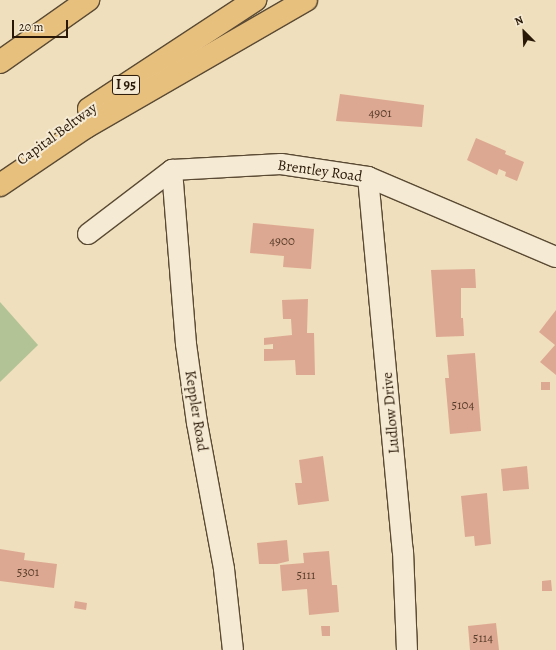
<!DOCTYPE html>
<style>
body{margin:0}
#map{position:relative;width:556px;height:650px;overflow:hidden;background:#efdfbc;font-family:Alegreya,serif}
div>[style]{position:absolute}
.green>*{inset:0;background:#b2c396}
.building>*{inset:0;background:#dda891}
.roads{filter:drop-shadow(1px 0 #5a4a34) drop-shadow(-1px 0 #5a4a34) drop-shadow(0 1px #5a4a34) drop-shadow(0 -1px #5a4a34)}
.minor>*{height:20px;margin:-10px;padding:0 10px;transform-origin:10px;border-radius:10px;background:#f5ead3}
.motorway>*{height:22px;margin:-11px;padding:0 11px;transform-origin:11px;border-radius:11px;background:#e8c07e}
span{translate:-50% -50%;white-space:nowrap;text-align:center;line-height:1.15;-webkit-text-stroke:4px #f5ead3;paint-order:stroke}
.number-label{font-size:13px;color:#563c2a}
.number-label span{-webkit-text-stroke-width:0}
.shield-label span{padding:1px 3px;background:#f5ead3;border:1px solid;border-radius:3px;-webkit-text-stroke-width:0}
.shield-label{font-size:14px;color:#291807;font-weight:700}
.street-label{font-size:15px;color:#291807}
.north{position:absolute;left:504px;top:12px;width:40px;height:40px;-webkit-text-stroke:3px #f5ead3;paint-order:stroke;rotate:336deg;font-size:11px;font-weight:700;line-height:16px;text-align:center;color:#291807}
.north::after{content:'';display:block;margin:auto;width:14px;height:18px;background:#291807;clip-path:polygon(50% 0,100% 100%,50% 72%,0 100%)}
.scale{position:absolute;left:12px;top:20px;width:56px;height:18px;box-sizing:border-box;border:2px solid #291807;border-top:0;padding-left:5px;font-size:12px;line-height:14px;white-space:nowrap;color:#291807;-webkit-text-stroke:3px #f5ead3;paint-order:stroke}
</style>
<div id="map">
<div class="green">
<div style="clip-path:polygon(0 302px,38px 345px,0 382px)"></div>
</div>
<div class="building">
<div style="clip-path:polygon(340px 94px,424px 105px,422px 127px,336px 121px)"></div>
<div style="clip-path:polygon(476px 138px,506px 151px,505px 154px,524px 162px,517px 181px,505px 176px,506px 172px,499px 169px,497px 175px,467px 160px)"></div>
<div style="clip-path:polygon(253px 223px,314px 229px,311px 269px,283px 267px,284px 256px,250px 253px)"></div>
<div style="clip-path:polygon(475px 269px,476px 288px,461px 288px,461px 318px,463px 318px,464px 336px,436px 337px,431px 270px)"></div>
<div style="clip-path:polygon(308px 299px,307px 333px,314px 333px,315px 375px,296px 375px,295px 360px,264px 361px,264px 349px,273px 349px,273px 344px,264px 345px,264px 338px,292px 335px,291px 319px,283px 319px,282px 300px)"></div>
<div style="clip-path:polygon(556px 310px,556px 375px,540px 362px,555px 345px,539px 332px)"></div>
<div style="clip-path:polygon(475px 353px,481px 431px,450px 434px,445px 378px,449px 378px,447px 355px)"></div>
<div style="clip-path:polygon(541px 382px,550px 382px,550px 390px,541px 390px)"></div>
<div style="clip-path:polygon(323px 456px,329px 501px,298px 505px,295px 483px,302px 483px,299px 460px)"></div>
<div style="clip-path:polygon(527px 466px,529px 489px,503px 491px,501px 469px)"></div>
<div style="clip-path:polygon(487px 493px,491px 544px,475px 546px,474px 536px,465px 537px,461px 496px)"></div>
<div style="clip-path:polygon(287px 540px,289px 561px,277px 564px,259px 564px,257px 543px)"></div>
<div style="clip-path:polygon(0 549px,25px 553px,24px 560px,57px 564px,54px 588px,0 581px)"></div>
<div style="clip-path:polygon(329px 551px,332px 585px,337px 585px,339px 612px,309px 615px,307px 589px,282px 591px,280px 565px,304px 563px,303px 553px)"></div>
<div style="clip-path:polygon(551px 580px,552px 591px,542px 591px,542px 581px)"></div>
<div style="clip-path:polygon(75px 601px,87px 603px,86px 610px,74px 608px)"></div>
<div style="clip-path:polygon(496px 623px,499px 650px,470px 650px,468px 626px)"></div>
<div style="clip-path:polygon(321px 626px,330px 626px,330px 636px,322px 636px)"></div>
</div>
<div class="roads">
<div class="minor">
<div style="left:172px;top:170px;width:175px;rotate:85.4deg"></div>
<div style="left:186px;top:344px;width:80px;rotate:82.1deg"></div>
<div style="left:197px;top:423px;width:148px;rotate:79.5deg"></div>
<div style="left:224px;top:569px;width:81px;rotate:83.7deg"></div>
<div style="left:368px;top:177px;width:376px;rotate:84.7deg"></div>
<div style="left:403px;top:551px;width:99px;rotate:87.7deg"></div>
<div style="left:88px;top:234px;width:106px;rotate:-37.3deg"></div>
<div style="left:172px;top:170px;width:109px;rotate:-3.2deg"></div>
<div style="left:281px;top:164px;width:88px;rotate:8.5deg"></div>
<div style="left:368px;top:177px;width:204px;rotate:23.1deg"></div>
</div>
<div class="motorway">
<div style="left:0;top:62px;width:108px;rotate:-35.2deg"></div>
<div style="left:89px;top:109px;width:199px;rotate:-33.3deg"></div>
<div style="left:0;top:185px;width:104px;rotate:-34deg"></div>
<div style="left:86px;top:127px;width:254px;rotate:-30deg"></div>
</div>
</div>
<div class="number-label">
<span style="left:380px;top:113px">4901</span>
<span style="left:282px;top:241px">4900</span>
<span style="left:463px;top:405px">5104</span>
<span style="left:28px;top:572px">5301</span>
<span style="left:306px;top:575px">5111</span>
<span style="left:483px;top:638px">5114</span>
</div>
<div class="shield-label">
<span style="left:126px;top:85px">I 95</span>
</div>
<div class="street-label">
<span style="left:57px;top:134px;rotate:-36deg">Capital Beltway</span>
<span style="left:320px;top:171px;rotate:8deg">Brentley Road</span>
<span style="left:196px;top:411px;rotate:81deg">Keppler Road</span>
<span style="left:391px;top:413px;rotate:-95deg">Ludlow Drive</span>
</div>
<div class="north">N</div>
<div class="scale">20 m</div>
</div>
